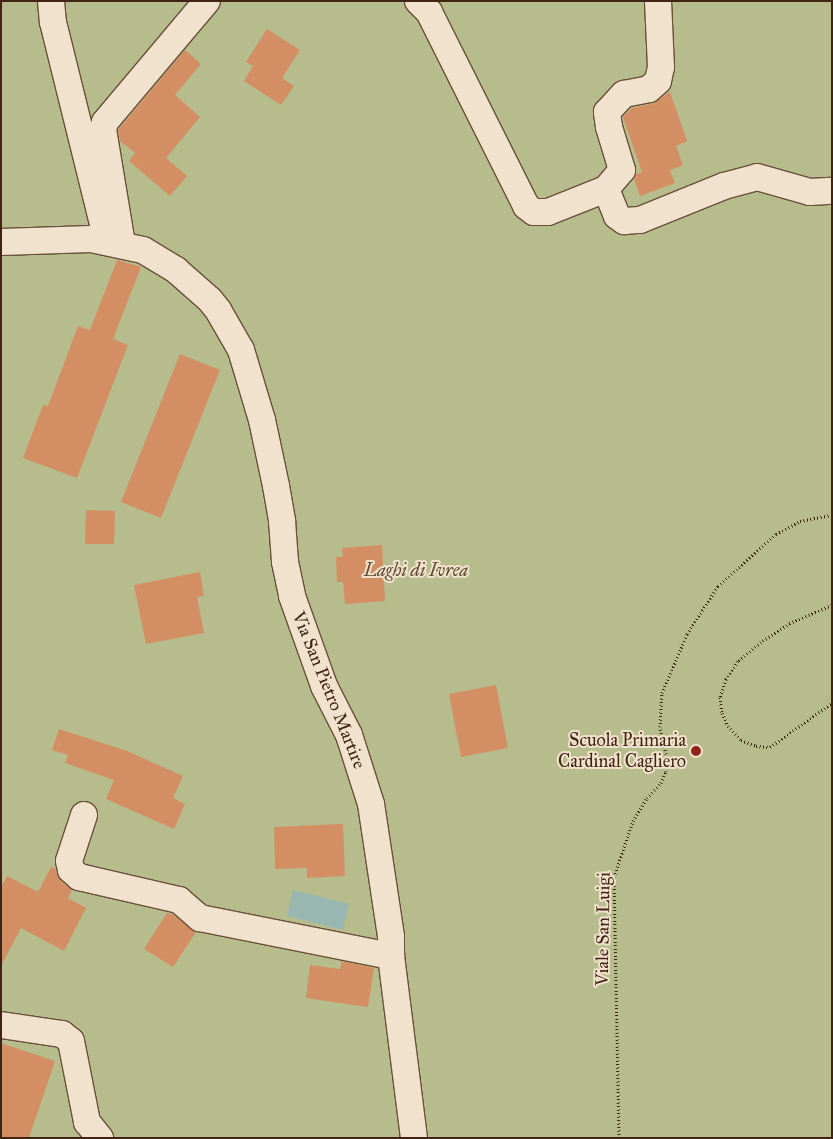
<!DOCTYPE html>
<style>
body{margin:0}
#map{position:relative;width:833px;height:1139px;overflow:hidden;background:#e8d3b0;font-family:"IM FELL Great Primer",serif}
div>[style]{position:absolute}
.green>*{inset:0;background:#b6bc8b}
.water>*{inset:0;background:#98b7b1}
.building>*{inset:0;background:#d38f63}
.path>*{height:3px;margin-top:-1.5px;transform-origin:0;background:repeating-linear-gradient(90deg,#402312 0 1px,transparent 0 3.5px)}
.roads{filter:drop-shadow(1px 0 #6a4f3a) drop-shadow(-1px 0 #6a4f3a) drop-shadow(0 1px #6a4f3a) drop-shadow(0 -1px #6a4f3a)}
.minor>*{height:26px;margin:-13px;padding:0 13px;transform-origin:13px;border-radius:13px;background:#f0e2cc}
.dots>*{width:14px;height:14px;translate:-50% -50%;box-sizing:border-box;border:2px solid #f0e2cc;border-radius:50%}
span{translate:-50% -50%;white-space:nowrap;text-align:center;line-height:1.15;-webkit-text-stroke:4px #f0e2cc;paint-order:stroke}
.park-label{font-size:18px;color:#5e4930;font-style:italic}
.street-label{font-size:18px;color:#402312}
.poi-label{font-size:18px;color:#402312}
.right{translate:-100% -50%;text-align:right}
.frame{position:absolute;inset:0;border:2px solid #402312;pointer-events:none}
</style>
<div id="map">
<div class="green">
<div style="clip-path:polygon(1px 1px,832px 1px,832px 1138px,1px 1138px)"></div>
</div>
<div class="water">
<div style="clip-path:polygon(293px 890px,349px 904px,343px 930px,287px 916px)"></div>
</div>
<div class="building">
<div style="clip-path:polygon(267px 29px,300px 50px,282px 78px,294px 86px,281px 105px,244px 81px,253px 66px,246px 62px)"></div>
<div style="clip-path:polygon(185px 50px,201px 64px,175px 95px,200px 117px,166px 158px,187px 176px,170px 196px,129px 161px,135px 153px,120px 141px,118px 130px)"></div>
<div style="clip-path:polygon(670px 92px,687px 141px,676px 146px,683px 165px,670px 170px,675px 183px,640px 196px,634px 179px,636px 174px,642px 172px,623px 117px,632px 108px,652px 104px)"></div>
<div style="clip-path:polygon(117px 260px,141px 267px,113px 339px,128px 345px,77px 478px,23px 458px,43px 405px,48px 406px,78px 326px,90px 330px)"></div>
<div style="clip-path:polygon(180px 354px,220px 370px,161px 518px,121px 502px)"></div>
<div style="clip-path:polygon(86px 510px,115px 511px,114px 544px,85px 544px)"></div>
<div style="clip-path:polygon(382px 545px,385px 601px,345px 604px,343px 582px,337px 582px,336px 557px,343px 557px,342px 548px)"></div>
<div style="clip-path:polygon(200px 572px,204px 596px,197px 597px,204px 633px,146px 644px,134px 585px)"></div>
<div style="clip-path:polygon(496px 685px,508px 748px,461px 757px,449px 694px)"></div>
<div style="clip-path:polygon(59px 729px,127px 751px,183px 776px,173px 798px,185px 804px,174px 829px,106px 799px,114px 780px,65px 763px,68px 755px,52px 750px)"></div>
<div style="clip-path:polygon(343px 824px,345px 876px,307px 878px,307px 868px,275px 869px,274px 827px)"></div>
<div style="clip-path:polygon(51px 867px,56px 869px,61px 881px,72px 890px,68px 898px,86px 908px,64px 951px,21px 928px,1px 966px,1px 888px,7px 876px,38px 892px)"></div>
<div style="clip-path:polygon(167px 913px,172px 914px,196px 932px,173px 967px,144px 949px)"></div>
<div style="clip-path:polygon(342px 961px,374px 968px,368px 1007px,306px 998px,310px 965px,340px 969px)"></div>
<div style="clip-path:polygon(1px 1043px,55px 1061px,29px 1138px,1px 1138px)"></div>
</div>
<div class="path">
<div style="left:832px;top:605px;width:46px;rotate:156.8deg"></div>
<div style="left:790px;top:623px;width:35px;rotate:147deg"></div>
<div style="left:761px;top:642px;width:30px;rotate:140deg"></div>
<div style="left:738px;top:661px;width:22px;rotate:124deg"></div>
<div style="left:726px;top:679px;width:19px;rotate:108deg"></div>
<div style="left:720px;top:697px;width:16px;rotate:83deg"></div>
<div style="left:722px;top:713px;width:14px;rotate:65deg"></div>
<div style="left:728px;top:726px;width:19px;rotate:47deg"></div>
<div style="left:741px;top:740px;width:16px;rotate:22deg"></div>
<div style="left:756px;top:746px;width:14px;rotate:4deg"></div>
<div style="left:770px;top:747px;width:76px;rotate:-35.4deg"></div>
<div style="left:619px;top:1138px;width:261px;rotate:-91.1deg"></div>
<div style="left:614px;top:877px;width:59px;rotate:-71.3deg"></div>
<div style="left:633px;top:821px;width:27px;rotate:-59deg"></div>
<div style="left:647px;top:798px;width:21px;rotate:-47deg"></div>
<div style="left:661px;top:783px;width:13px;rotate:-67deg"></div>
<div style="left:666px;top:771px;width:17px;rotate:-90deg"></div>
<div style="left:666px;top:754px;width:28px;rotate:-103deg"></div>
<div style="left:660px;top:727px;width:34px;rotate:-87deg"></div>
<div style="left:662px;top:693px;width:64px;rotate:-67deg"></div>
<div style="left:687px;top:634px;width:57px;rotate:-57.1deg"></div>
<div style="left:718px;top:586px;width:78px;rotate:-41.9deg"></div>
<div style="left:776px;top:534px;width:27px;rotate:-28deg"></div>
<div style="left:800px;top:521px;width:33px;rotate:-11deg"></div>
</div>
<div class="roads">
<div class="minor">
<div style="left:51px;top:1px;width:21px;rotate:85deg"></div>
<div style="left:53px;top:22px;width:208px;rotate:76.1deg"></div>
<div style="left:418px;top:1px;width:16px;rotate:45deg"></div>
<div style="left:429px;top:12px;width:217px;rotate:63.4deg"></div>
<div style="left:526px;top:206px;width:10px;rotate:37deg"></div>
<div style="left:534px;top:212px;width:14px"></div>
<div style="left:548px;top:212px;width:62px;rotate:-21.6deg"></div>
<div style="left:606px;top:189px;width:25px;rotate:-50deg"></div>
<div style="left:622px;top:170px;width:45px;rotate:-106.8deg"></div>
<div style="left:609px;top:127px;width:15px;rotate:-98deg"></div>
<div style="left:607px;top:112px;width:25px;rotate:-47deg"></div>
<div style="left:624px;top:94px;width:25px;rotate:-11deg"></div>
<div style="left:649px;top:89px;width:12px;rotate:-42deg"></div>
<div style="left:658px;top:81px;width:14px;rotate:-78deg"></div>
<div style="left:661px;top:67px;width:66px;rotate:-92.6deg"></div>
<div style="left:606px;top:189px;width:29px;rotate:68deg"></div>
<div style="left:617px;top:216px;width:9px;rotate:36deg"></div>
<div style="left:624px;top:221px;width:16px;rotate:-4deg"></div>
<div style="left:640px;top:220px;width:91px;rotate:-22deg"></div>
<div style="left:724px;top:186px;width:34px;rotate:-15deg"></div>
<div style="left:757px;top:177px;width:55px;rotate:15.8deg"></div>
<div style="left:810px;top:192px;width:22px;rotate:-3deg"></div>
<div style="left:1px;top:242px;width:90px;rotate:-1.9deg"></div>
<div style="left:91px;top:239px;width:53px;rotate:11.9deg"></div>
<div style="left:143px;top:250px;width:39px;rotate:31deg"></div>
<div style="left:176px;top:270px;width:45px;rotate:41.4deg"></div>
<div style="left:210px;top:300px;width:13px;rotate:51deg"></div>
<div style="left:218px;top:310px;width:46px;rotate:60.1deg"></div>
<div style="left:241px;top:350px;width:73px;rotate:73.3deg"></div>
<div style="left:262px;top:420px;width:67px;rotate:78deg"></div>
<div style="left:276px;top:486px;width:36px;rotate:80deg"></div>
<div style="left:282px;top:521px;width:41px;rotate:85.8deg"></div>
<div style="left:285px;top:562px;width:35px;rotate:78deg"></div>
<div style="left:292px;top:596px;width:96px;rotate:70.4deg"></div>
<div style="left:324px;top:686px;width:55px;rotate:63deg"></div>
<div style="left:349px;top:735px;width:72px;rotate:72.3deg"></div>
<div style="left:371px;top:804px;width:134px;rotate:81.4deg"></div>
<div style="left:391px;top:936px;width:20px;rotate:90deg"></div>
<div style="left:391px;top:956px;width:183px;rotate:82.8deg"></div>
<div style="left:122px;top:244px;width:117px;rotate:-99.4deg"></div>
<div style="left:103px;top:129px;width:7px;rotate:-74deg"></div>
<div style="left:105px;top:122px;width:158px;rotate:-49.9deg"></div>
<div style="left:84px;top:815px;width:48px;rotate:108.1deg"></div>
<div style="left:69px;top:861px;width:9px;rotate:77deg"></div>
<div style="left:71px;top:870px;width:11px;rotate:41deg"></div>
<div style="left:79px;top:877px;width:103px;rotate:13deg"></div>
<div style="left:179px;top:900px;width:28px;rotate:41deg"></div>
<div style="left:200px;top:918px;width:195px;rotate:11.3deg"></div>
<div style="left:1px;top:1025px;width:62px;rotate:8.4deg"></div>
<div style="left:62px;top:1034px;width:11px;rotate:38deg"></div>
<div style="left:71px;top:1041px;width:83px;rotate:78.8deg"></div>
<div style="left:87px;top:1122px;width:21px;rotate:51deg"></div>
</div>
</div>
<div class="dots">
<div style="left:696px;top:751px;background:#8f2418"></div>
</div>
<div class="park-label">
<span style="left:416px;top:570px">Laghi di Ivrea</span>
</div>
<div class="street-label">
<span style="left:329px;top:690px;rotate:68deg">Via San Pietro Martire</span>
<span style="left:603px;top:929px;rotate:-89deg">Viale San Luigi</span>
</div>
<div class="poi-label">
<span class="right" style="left:686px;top:751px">Scuola Primaria<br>Cardinal Cagliero</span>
</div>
<div class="frame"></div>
</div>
